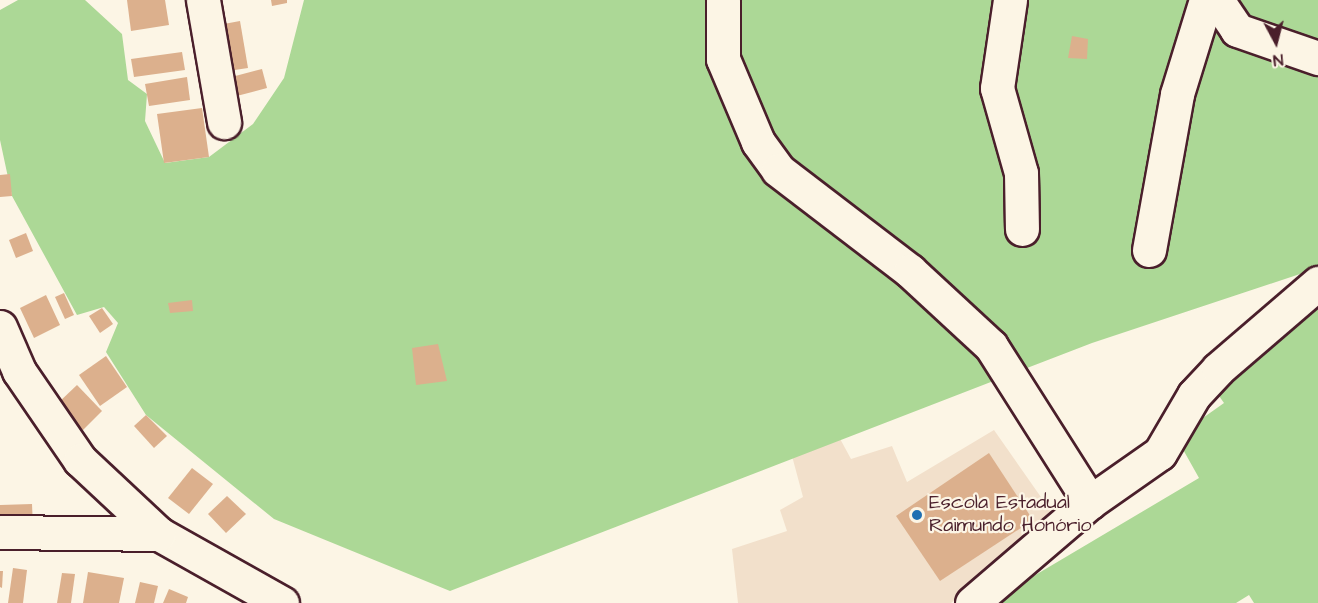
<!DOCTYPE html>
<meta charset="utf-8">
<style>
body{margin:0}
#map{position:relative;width:1318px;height:603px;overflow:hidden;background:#fcf5e5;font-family:"Architects Daughter",sans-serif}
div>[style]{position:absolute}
.built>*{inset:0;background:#f2e0cb}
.green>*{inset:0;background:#acd896}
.building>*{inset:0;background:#dcb08d}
.roads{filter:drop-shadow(2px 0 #4a1f2b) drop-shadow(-2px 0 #4a1f2b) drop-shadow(0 2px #4a1f2b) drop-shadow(0 -2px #4a1f2b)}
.minor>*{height:33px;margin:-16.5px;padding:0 16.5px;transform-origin:16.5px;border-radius:16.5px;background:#fcf5e5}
.dots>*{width:16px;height:16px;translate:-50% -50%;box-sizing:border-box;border:3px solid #fcf5e5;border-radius:50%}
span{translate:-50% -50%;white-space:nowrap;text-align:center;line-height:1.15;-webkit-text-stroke:4.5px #fcf5e5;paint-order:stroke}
.poi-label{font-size:20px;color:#4a1f2b}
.left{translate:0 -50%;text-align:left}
.north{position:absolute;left:1246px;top:12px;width:60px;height:60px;-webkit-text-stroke:4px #fcf5e5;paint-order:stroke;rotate:173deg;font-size:16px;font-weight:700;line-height:24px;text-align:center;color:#4a1f2b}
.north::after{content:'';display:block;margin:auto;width:21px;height:27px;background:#4a1f2b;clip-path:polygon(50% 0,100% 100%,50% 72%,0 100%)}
</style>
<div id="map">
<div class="built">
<div style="clip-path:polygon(994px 430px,1057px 520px,951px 603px,738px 603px,732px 549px,787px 531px,780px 510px,803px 497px,792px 456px,838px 435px,851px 459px,892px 446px,907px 482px)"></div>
</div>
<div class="green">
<div style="clip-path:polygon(18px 0,85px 0,122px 34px,128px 80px,147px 94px,145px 121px,165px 163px,209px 157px,253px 124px,284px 78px,304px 0,1318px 0,1318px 268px,1092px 343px,450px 591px,274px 519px,146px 415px,106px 352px,118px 323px,104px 307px,77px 315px,12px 196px,0 140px,0 10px)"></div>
<div style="clip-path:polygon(1318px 296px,1318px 603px,1254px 603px,1249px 595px,1236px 603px,998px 603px,995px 599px,1199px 478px,1176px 437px,1224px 403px,1212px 386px)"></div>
</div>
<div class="building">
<div style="clip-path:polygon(127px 0,165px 0,169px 25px,131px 31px)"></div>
<div style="clip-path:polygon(271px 0,287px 0,287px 3px,272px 6px)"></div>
<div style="clip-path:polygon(240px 21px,248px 68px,221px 72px,213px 26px)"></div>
<div style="clip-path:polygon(1072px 36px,1088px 39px,1087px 59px,1068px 58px)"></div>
<div style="clip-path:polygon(182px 52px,185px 70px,134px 77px,131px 59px)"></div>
<div style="clip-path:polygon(262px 69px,267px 88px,229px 98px,224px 79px)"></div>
<div style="clip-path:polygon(187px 77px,190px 100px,149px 106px,145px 84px)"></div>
<div style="clip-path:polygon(202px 108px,209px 157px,164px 163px,157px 114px)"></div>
<div style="clip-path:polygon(10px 174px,12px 196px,0 197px,0 175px)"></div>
<div style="clip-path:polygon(26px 233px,33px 251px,16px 258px,9px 240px)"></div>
<div style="clip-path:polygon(64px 293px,74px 315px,65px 319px,55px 297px)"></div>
<div style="clip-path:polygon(46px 295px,60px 325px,34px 338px,20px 308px)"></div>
<div style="clip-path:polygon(192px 300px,193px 311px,170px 313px,168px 303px)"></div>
<div style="clip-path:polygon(102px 308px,113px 324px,100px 333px,89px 316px)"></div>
<div style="clip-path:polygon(438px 344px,447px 381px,416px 385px,412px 348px)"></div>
<div style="clip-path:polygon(106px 356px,127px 387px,100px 406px,79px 375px)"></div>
<div style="clip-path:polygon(77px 385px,102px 411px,83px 430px,57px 404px)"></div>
<div style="clip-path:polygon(146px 415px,167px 436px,154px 448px,134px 426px)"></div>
<div style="clip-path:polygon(989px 453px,1033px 520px,940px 581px,896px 516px)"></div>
<div style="clip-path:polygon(192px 468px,213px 484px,189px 514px,168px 498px)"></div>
<div style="clip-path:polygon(227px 496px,246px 514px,226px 533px,208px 514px)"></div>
<div style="clip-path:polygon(32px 504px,33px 527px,0 528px,0 505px)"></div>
<div style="clip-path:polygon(13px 568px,27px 570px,23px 603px,8px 603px)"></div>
<div style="clip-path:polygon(0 571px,3px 571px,2px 588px,0 587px)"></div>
<div style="clip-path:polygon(88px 572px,124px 578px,119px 603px,83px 603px)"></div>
<div style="clip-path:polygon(62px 573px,75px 574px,71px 603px,57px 603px)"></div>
<div style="clip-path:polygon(140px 582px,158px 586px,154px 603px,135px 603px)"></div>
<div style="clip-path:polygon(169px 589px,188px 597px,186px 603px,163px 603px)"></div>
</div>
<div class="roads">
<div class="minor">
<div style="left:203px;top:0;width:124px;rotate:80.2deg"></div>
<div style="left:723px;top:0;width:59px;rotate:90deg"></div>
<div style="left:723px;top:59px;width:90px;rotate:67.1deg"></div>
<div style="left:758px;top:142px;width:34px;rotate:54deg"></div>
<div style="left:778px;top:170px;width:166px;rotate:37.4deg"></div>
<div style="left:910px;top:271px;width:110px;rotate:42.8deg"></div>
<div style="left:991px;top:346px;width:185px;rotate:57.6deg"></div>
<div style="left:1010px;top:0;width:89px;rotate:98.4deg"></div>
<div style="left:997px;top:88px;width:88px;rotate:74.2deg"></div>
<div style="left:1021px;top:173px;width:56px;rotate:89deg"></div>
<div style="left:1217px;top:0;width:36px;rotate:56deg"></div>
<div style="left:1237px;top:30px;width:86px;rotate:19.1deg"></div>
<div style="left:1149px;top:250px;width:158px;rotate:-79.8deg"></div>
<div style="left:1177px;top:94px;width:98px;rotate:-72.9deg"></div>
<div style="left:0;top:327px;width:48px;rotate:66.6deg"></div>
<div style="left:19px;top:371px;width:108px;rotate:55.6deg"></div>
<div style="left:80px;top:460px;width:108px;rotate:43.1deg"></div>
<div style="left:159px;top:534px;width:141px;rotate:29.3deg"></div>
<div style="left:0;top:532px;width:159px;rotate:0.7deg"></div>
<div style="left:972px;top:603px;width:155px;rotate:-40.6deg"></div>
<div style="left:1090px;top:502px;width:85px;rotate:-35deg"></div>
<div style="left:1160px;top:453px;width:67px;rotate:-59.6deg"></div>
<div style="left:1194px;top:395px;width:35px;rotate:-47deg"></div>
<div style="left:1218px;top:369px;width:132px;rotate:-40.7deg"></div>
</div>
</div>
<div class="dots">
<div style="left:917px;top:515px;background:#1f6fb2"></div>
</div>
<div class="poi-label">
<span class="left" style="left:929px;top:514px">Escola Estadual<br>Raimundo Honório</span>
</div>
<div class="north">N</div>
</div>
